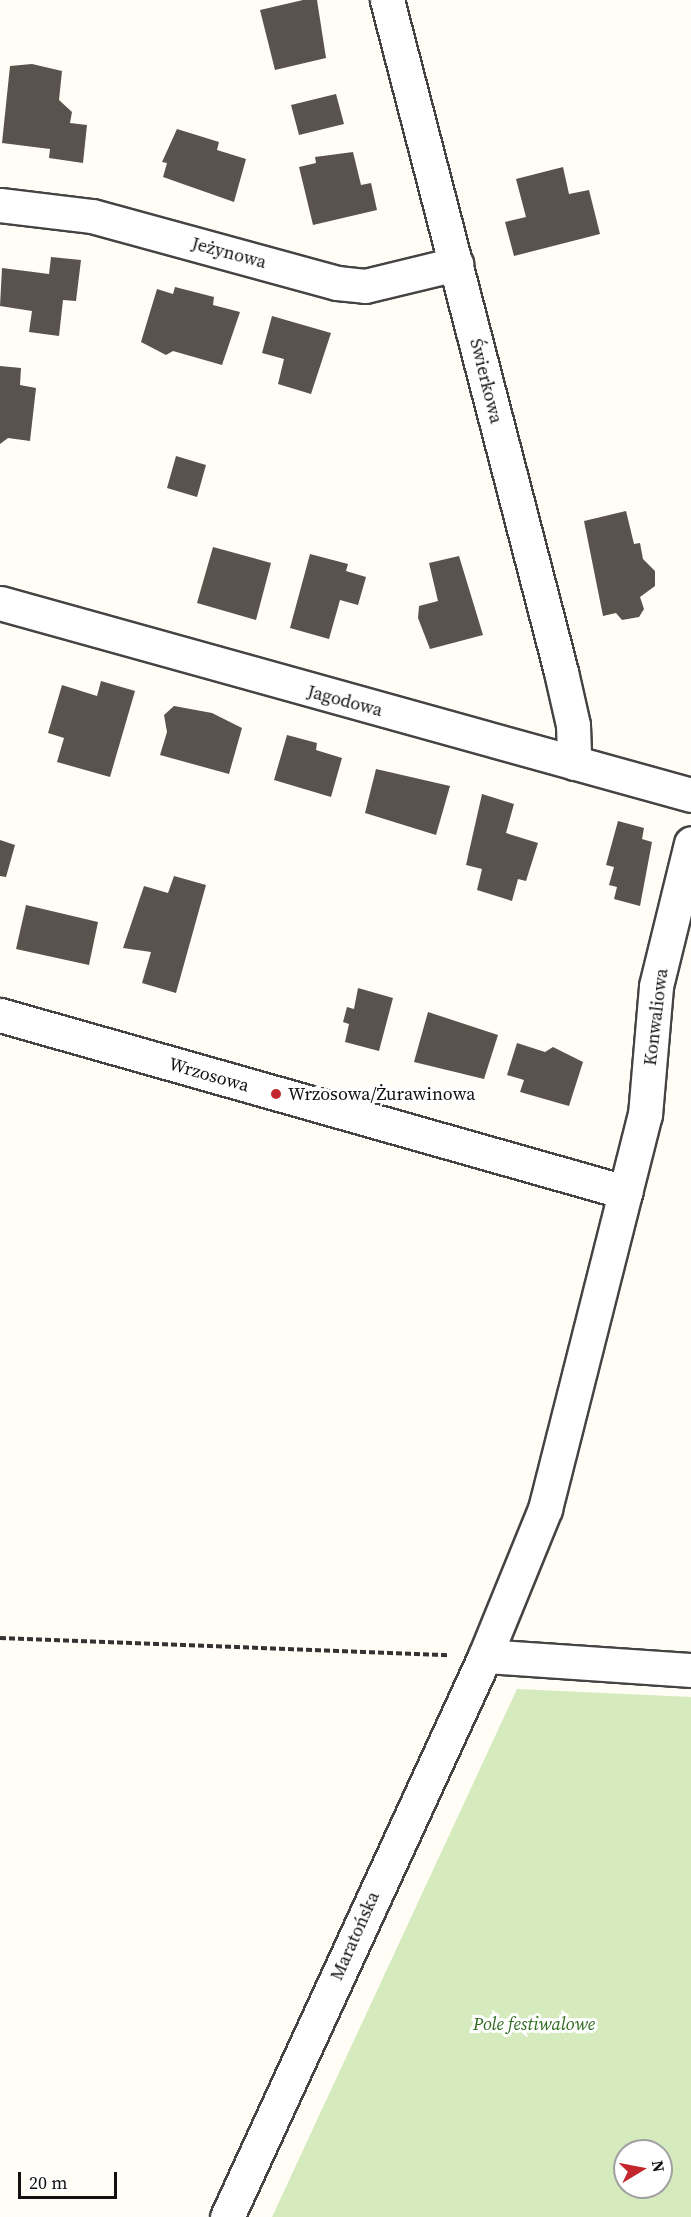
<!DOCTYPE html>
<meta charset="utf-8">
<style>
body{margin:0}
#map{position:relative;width:691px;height:2217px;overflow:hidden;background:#fffdf5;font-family:"Source Serif 4",serif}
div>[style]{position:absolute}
.green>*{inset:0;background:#d5ebbd}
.building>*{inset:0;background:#5a524d}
.path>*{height:4px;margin-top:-2px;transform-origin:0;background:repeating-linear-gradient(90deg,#333 0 6px,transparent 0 9px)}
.roads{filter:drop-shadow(2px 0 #444) drop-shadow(-2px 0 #444) drop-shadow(0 2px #444) drop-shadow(0 -2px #444)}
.minor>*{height:33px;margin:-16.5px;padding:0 16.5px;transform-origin:16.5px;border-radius:16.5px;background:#fff}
.dots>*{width:16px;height:16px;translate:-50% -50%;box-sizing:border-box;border:3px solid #fff;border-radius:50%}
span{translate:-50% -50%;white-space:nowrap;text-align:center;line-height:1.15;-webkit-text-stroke:6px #fff;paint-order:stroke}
.street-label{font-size:18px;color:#111}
.poi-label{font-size:18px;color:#111}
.left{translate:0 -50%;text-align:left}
.park-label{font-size:18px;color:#2f6b1f;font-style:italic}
.north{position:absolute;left:613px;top:2139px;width:60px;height:60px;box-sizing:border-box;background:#fff;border:2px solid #a0a0a0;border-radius:50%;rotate:80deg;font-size:16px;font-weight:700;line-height:24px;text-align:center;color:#111}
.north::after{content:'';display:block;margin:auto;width:21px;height:27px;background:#c4262e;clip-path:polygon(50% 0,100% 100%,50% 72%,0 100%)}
.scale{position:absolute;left:18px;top:2172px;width:99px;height:27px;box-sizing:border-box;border:3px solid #111;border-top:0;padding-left:8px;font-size:18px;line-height:21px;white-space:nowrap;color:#111;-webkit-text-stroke:4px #fff;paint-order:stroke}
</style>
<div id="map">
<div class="green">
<div style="clip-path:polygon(evenodd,517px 1689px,691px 1697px,691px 2217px,272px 2217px,517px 1689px,625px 2151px,661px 2151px,661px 2187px,625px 2187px,625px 2151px)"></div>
</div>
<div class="building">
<div style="clip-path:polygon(303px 0,317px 0,326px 58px,275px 70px,260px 10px)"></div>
<div style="clip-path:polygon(32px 64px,62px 71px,59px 100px,72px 112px,70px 123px,87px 125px,83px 163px,49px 158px,50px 149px,2px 143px,10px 66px)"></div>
<div style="clip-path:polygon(336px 94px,344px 124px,299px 135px,291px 105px)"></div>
<div style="clip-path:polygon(177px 129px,219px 142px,217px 150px,246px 159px,234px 202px,163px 177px,167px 163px,162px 162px)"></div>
<div style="clip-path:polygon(353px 152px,361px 185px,371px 183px,377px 210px,313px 225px,299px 167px,316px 163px,315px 157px)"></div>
<div style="clip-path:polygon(563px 167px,569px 194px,589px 190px,600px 234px,514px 256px,505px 222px,526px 217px,516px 179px)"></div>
<div style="clip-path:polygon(51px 257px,81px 260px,76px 301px,63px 300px,59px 336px,29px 332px,32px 311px,0 306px,2px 268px,49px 274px)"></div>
<div style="clip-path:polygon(175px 287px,214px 297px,213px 305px,240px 312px,222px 365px,173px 351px,166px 355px,141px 342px,157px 289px,173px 294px)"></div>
<div style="clip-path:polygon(272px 316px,331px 333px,311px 394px,278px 384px,284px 359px,262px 353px)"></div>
<div style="clip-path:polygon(0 366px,21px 368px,20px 385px,36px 388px,30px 441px,8px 438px,0 444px)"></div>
<div style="clip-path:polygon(176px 456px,206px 465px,197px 497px,167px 488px)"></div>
<div style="clip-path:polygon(626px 511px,634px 544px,640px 543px,643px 559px,655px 571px,655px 586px,640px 597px,644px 609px,639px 617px,622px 620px,616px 613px,603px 616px,584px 521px)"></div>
<div style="clip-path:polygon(213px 547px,271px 563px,256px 620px,197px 603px)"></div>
<div style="clip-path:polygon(310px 554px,348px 564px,346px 571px,366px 577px,358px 605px,340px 600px,329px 639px,290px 628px)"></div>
<div style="clip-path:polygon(459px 556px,483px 635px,430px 649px,418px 618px,419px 606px,438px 601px,429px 563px)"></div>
<div style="clip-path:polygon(101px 681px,135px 691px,110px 777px,57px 762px,64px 738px,48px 733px,62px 685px,97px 696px)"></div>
<div style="clip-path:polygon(174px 706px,212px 713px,242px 728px,229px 774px,160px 755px,167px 732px,164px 715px)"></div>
<div style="clip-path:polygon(287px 735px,317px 743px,316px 750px,342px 758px,331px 797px,274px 780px)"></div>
<div style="clip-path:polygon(376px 769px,450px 786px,436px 835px,365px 813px)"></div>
<div style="clip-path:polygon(482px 794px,514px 804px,506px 833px,538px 843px,526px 881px,518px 879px,512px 901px,477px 890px,482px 869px,466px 865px)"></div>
<div style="clip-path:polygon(618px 821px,644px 828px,642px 839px,652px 842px,640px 906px,614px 899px,617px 887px,609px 885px,614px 867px,606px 865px)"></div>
<div style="clip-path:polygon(0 840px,15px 845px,6px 877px,0 876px)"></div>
<div style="clip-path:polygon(174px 876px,206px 885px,176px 993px,142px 983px,151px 952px,123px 948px,144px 886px,168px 893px)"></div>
<div style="clip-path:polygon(26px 905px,98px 922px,89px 965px,16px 949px)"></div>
<div style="clip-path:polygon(358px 988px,393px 998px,379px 1051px,345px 1042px,349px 1024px,343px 1022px,347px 1007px,354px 1009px)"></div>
<div style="clip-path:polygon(428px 1012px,498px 1035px,484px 1079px,414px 1062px)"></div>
<div style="clip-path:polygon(517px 1043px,545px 1052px,553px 1047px,583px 1062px,569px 1106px,520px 1092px,524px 1080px,507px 1075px)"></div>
</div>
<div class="path">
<div style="left:0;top:1638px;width:449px;rotate:2.2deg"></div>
</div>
<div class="roads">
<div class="minor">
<div style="left:387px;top:0;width:694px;rotate:75.48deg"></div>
<div style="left:561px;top:672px;width:54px;rotate:77.2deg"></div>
<div style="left:573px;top:725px;width:38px;rotate:88deg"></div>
<div style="left:0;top:205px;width:93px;rotate:6.8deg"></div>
<div style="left:92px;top:216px;width:254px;rotate:15.3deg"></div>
<div style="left:337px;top:283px;width:28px;rotate:6deg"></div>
<div style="left:365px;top:286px;width:94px;rotate:-13.6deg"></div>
<div style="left:0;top:603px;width:717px;rotate:15.53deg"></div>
<div style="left:0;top:1015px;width:650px;rotate:15.81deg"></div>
<div style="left:485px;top:1656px;width:206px;rotate:3.9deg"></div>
<div style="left:227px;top:2217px;width:617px;rotate:-65.3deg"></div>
<div style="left:485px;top:1656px;width:159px;rotate:-67.8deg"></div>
<div style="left:545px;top:1509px;width:406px;rotate:-75.8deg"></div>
<div style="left:645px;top:1115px;width:129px;rotate:-85.1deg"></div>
<div style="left:656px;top:986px;width:147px;rotate:-76.2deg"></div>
</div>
</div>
<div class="dots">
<div style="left:276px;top:1094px;background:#c4262e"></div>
</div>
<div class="street-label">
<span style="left:229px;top:253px;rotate:15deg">Jeżynowa</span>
<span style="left:486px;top:381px;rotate:76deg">Świerkowa</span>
<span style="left:345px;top:701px;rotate:15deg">Jagodowa</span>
<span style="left:656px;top:1017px;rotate:-83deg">Konwaliowa</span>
<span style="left:209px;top:1075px;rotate:16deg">Wrzosowa</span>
<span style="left:355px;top:1936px;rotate:-66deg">Maratońska</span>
</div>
<div class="poi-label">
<span class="left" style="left:288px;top:1094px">Wrzosowa/Żurawinowa</span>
</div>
<div class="park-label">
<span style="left:534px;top:2024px">Pole festiwalowe</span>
</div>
<div class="north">N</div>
<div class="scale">20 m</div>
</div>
